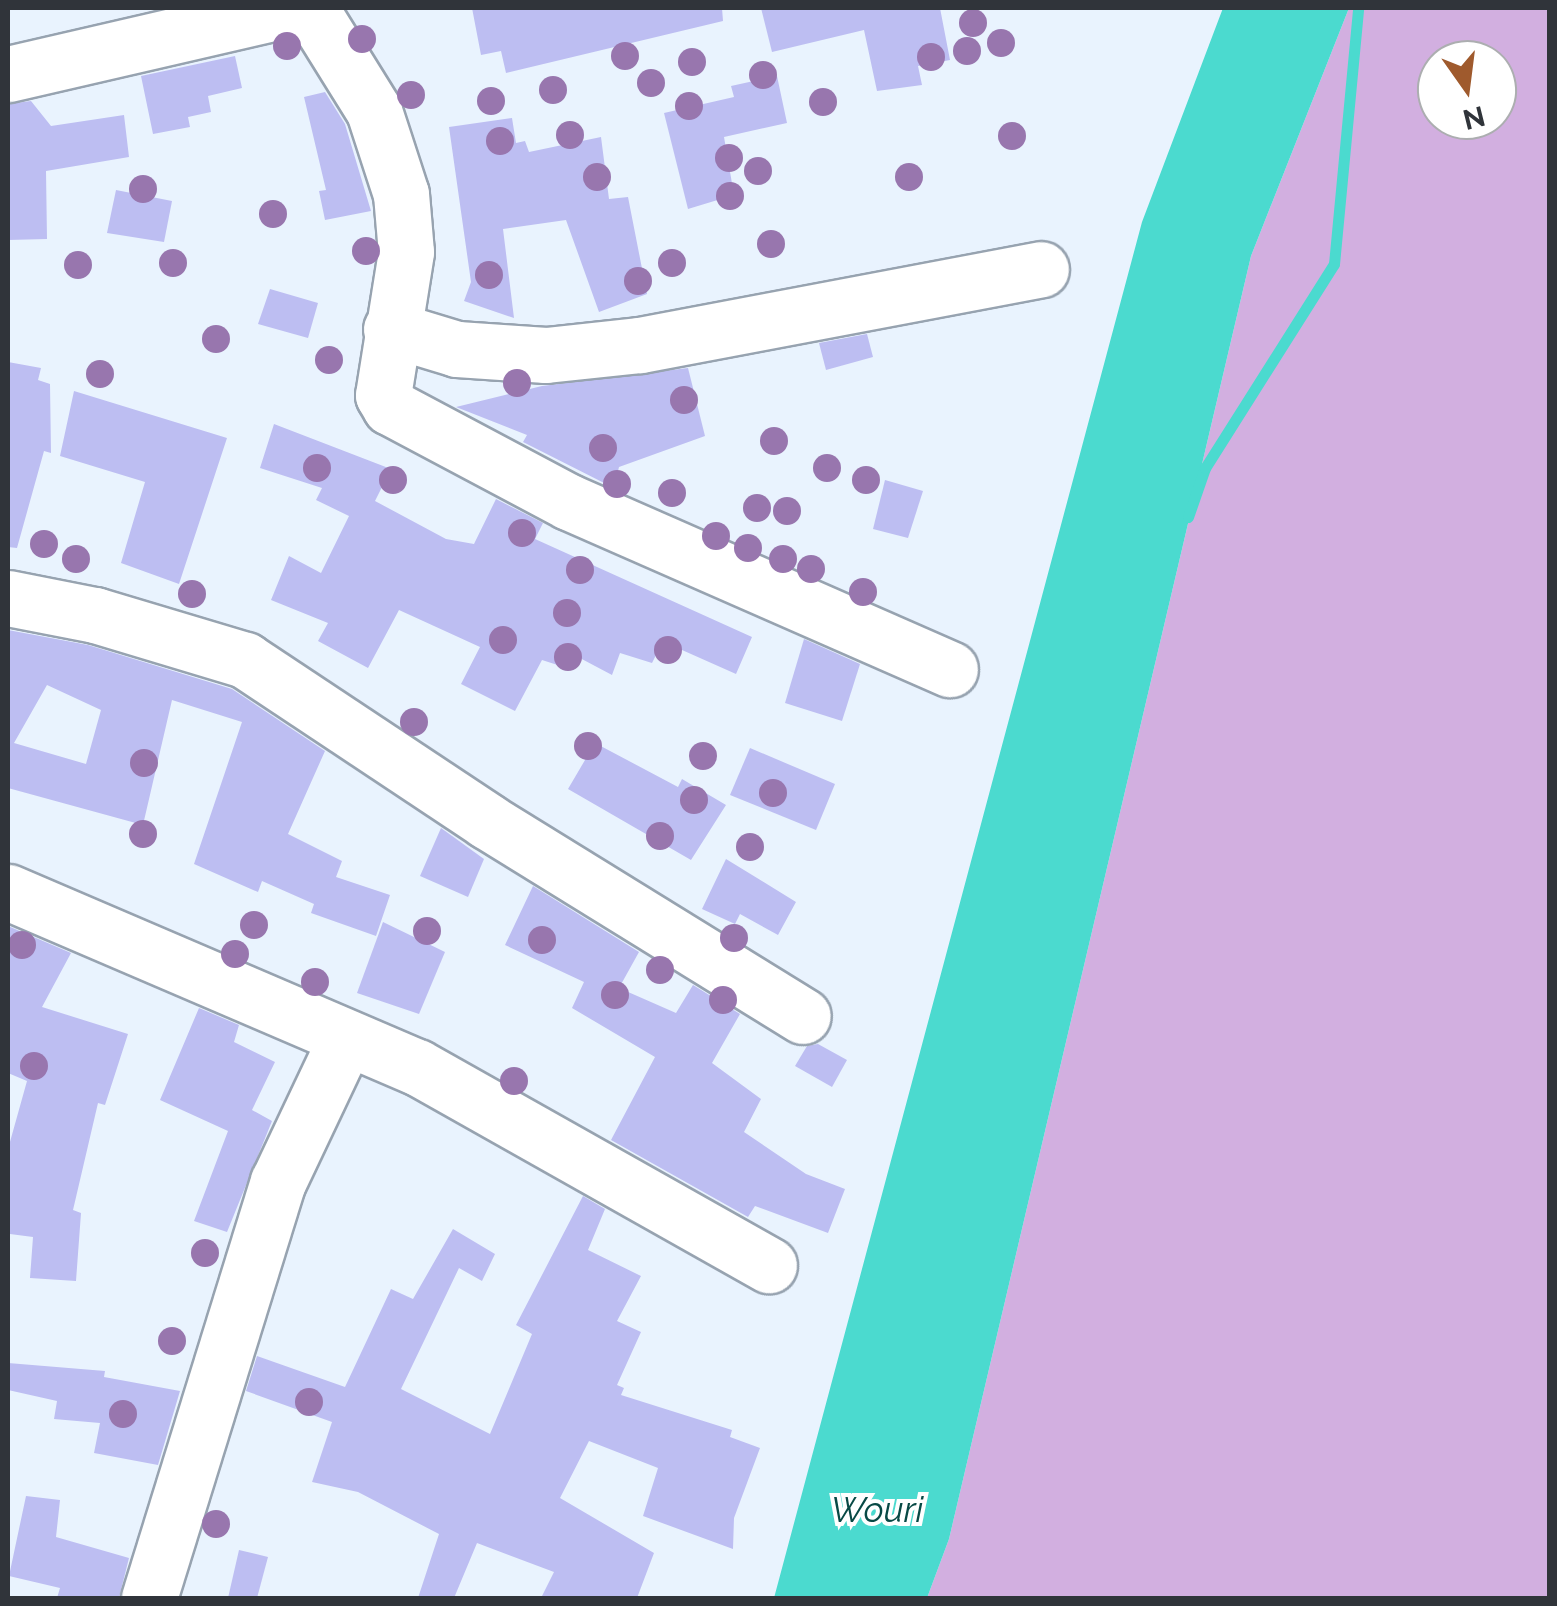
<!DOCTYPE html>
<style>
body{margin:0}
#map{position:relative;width:1557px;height:1606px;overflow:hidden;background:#e9f3fe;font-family:Raleway,sans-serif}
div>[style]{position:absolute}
.green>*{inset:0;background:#d2afe0}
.water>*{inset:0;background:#4bdacf}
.stream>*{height:11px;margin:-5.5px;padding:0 5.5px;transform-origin:5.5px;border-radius:5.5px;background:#4bdacf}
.building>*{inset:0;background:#bdbef2}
.roads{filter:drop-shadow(2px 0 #97a3b0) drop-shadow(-2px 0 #97a3b0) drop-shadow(0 2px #97a3b0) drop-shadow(0 -2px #97a3b0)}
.minor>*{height:55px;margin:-27.5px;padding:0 27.5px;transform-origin:27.5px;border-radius:27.5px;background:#fff}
.trees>*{width:28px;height:28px;margin:-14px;border-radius:50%;background:#9876ae}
span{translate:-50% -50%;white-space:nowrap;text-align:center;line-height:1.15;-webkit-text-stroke:8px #fff;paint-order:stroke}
.water-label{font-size:35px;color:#084945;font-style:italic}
.frame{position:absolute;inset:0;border:10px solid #30343a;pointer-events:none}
.north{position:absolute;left:1417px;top:40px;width:100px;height:100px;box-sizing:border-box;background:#fff;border:2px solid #acaeb0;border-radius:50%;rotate:166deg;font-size:28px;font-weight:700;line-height:40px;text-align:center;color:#30343a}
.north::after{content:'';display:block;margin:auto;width:35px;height:45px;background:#9f5a2d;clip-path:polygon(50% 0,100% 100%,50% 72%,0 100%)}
</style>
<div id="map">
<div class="green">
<div style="clip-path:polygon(evenodd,1349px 8px,1549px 8px,1549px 1598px,927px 1598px,949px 1539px,1251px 256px,1349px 8px,1437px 60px,1497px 60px,1497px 120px,1437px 120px,1437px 60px)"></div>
</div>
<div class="water">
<div style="clip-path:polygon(1223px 8px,1349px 8px,1251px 256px,949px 1539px,927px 1598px,774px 1598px,1142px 222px)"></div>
</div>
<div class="stream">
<div style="left:1188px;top:517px;width:52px;rotate:-70.9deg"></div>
<div style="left:1205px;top:468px;width:241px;rotate:-57.7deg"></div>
<div style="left:1334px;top:264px;width:257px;rotate:-84.6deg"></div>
</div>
<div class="building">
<div style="clip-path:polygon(472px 8px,722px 8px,723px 21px,506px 73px,501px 51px,481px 55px)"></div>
<div style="clip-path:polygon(761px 8px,940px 8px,950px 60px,918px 66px,922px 85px,877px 91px,864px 30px,772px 52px)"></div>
<div style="clip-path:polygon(235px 56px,242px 88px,208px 96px,211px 112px,188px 117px,190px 127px,153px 134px,141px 76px)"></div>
<div style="clip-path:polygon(777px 76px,787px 123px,724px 137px,734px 195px,688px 209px,664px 113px,734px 97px,731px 86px)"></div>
<div style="clip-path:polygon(325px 92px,345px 124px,371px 211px,325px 220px,319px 191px,326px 190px,304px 97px)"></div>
<div style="clip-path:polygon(31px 101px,51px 126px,124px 115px,129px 157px,46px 171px,47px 239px,8px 240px,8px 104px)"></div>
<div style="clip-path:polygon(512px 118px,516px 143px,525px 141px,529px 152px,601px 137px,609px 199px,628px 197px,647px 294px,599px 312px,566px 220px,503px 229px,514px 318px,464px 301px,471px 282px,449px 127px)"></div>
<div style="clip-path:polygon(116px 190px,172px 201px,164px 242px,107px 233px)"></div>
<div style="clip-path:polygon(270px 289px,318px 303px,308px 338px,258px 324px)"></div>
<div style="clip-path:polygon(867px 334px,873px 357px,826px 370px,819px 343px)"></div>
<div style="clip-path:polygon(8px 362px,41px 368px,38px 380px,50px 384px,51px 453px,44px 451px,17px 548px,8px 547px)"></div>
<div style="clip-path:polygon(688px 368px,705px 436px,619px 467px,614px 488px,523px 442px,527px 435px,456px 407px,542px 386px)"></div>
<div style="clip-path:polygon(74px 391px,227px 438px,179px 584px,121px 563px,145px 482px,60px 456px)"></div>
<div style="clip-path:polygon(274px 424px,391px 469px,375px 501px,446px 539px,474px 544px,496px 499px,543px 523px,535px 539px,752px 637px,736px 674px,673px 646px,669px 656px,658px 651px,652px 663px,620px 653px,612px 675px,578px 657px,573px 670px,542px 660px,515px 711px,461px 684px,480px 647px,399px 610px,368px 668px,318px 641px,328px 623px,271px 600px,289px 556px,321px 573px,349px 516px,316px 500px,322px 488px,260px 468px)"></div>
<div style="clip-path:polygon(885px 480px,923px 491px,908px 538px,873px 529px)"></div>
<div style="clip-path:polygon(evenodd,8px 630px,88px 645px,232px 689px,325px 751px,288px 834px,342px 861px,336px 877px,390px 895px,376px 936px,311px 913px,314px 904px,262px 881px,258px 892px,194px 864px,242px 722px,172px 700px,143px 825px,8px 788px,8px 630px,47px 685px,101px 710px,86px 764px,14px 743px,47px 685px)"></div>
<div style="clip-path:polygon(804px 639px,860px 664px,842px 721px,785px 703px)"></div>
<div style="clip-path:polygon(595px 743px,678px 787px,682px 779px,726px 805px,691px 860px,568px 789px)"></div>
<div style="clip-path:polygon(750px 748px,835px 784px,816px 830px,730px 795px)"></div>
<div style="clip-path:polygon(441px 828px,484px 859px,468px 897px,420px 876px)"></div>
<div style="clip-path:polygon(726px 859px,796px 902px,778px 935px,740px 914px,735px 924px,702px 909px)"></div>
<div style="clip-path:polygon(533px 886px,639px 952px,619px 988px,676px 1013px,693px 985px,740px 1014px,712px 1063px,761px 1099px,744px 1132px,806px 1174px,845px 1189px,828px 1233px,755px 1206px,748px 1217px,611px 1140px,655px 1057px,572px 1008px,584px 982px,505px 945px)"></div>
<div style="clip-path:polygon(383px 922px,445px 952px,419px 1014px,357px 993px)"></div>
<div style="clip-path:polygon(8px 926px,71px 953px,42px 1007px,128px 1034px,105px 1105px,98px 1103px,73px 1210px,81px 1213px,76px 1281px,30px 1278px,33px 1237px,10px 1234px,8px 1149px,27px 1081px,8px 1073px)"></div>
<div style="clip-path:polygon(199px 1008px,239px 1025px,234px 1042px,275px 1062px,252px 1110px,272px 1121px,227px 1232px,194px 1221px,228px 1131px,160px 1100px)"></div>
<div style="clip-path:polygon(818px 1044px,847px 1060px,832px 1087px,795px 1066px,807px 1046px)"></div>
<div style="clip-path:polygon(583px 1196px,605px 1209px,588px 1250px,641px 1276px,617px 1321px,641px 1332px,617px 1385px,624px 1388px,621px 1395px,732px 1430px,730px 1437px,760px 1448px,734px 1518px,733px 1549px,643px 1516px,658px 1468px,589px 1441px,560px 1498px,654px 1553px,637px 1598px,541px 1598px,554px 1572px,477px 1543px,454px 1598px,418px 1598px,439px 1534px,358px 1492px,312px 1482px,332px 1422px,246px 1391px,257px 1356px,345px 1387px,391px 1289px,413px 1299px,453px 1229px,495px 1254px,482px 1281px,459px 1268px,401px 1389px,490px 1434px,532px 1334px,516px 1325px)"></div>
<div style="clip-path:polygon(8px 1363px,105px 1371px,104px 1377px,180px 1391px,158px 1465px,94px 1453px,100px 1423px,54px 1419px,57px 1401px,8px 1390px)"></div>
<div style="clip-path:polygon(26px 1496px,60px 1500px,56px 1537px,129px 1558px,119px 1598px,57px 1598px,60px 1588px,9px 1576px)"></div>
<div style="clip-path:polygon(239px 1550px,268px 1557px,257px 1598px,228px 1598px)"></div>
</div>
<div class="roads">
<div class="minor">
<div style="left:310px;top:8px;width:121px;rotate:58.1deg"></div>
<div style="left:374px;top:111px;width:87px;rotate:72deg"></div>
<div style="left:401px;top:194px;width:58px;rotate:85.1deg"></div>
<div style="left:406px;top:252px;width:145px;rotate:99.1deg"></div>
<div style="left:383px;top:395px;width:14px;rotate:60deg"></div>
<div style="left:390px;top:407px;width:203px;rotate:28deg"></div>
<div style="left:569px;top:502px;width:416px;rotate:23.7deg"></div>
<div style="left:8px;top:74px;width:294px;rotate:-13deg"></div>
<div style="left:391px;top:329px;width:69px;rotate:16.9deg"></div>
<div style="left:457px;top:349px;width:89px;rotate:3.9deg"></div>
<div style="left:546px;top:355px;width:95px;rotate:-6.1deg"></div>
<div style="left:640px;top:345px;width:408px;rotate:-10.7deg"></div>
<div style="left:8px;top:598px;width:89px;rotate:11.1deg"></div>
<div style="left:95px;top:615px;width:157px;rotate:16.7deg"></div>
<div style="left:245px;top:660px;width:291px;rotate:33.6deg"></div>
<div style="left:487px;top:821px;width:371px;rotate:31.7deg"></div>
<div style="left:8px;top:892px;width:445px;rotate:23.2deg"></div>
<div style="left:417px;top:1067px;width:404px;rotate:29.4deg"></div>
<div style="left:149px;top:1598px;width:436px;rotate:-72.8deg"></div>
<div style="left:278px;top:1182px;width:159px;rotate:-64.7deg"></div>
</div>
</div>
<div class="trees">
<div style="left:973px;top:23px"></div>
<div style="left:362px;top:39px"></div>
<div style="left:1001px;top:43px"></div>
<div style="left:287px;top:46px"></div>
<div style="left:967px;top:51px"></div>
<div style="left:625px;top:56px"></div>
<div style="left:931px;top:57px"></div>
<div style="left:692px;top:62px"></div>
<div style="left:763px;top:75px"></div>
<div style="left:651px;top:83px"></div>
<div style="left:553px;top:90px"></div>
<div style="left:411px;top:95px"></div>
<div style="left:491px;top:101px"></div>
<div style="left:823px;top:102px"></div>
<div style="left:689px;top:106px"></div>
<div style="left:570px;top:135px"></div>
<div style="left:1012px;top:136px"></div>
<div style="left:500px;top:141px"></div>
<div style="left:729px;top:158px"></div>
<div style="left:758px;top:171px"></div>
<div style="left:597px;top:177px"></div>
<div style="left:909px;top:177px"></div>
<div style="left:143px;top:189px"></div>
<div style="left:730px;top:196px"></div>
<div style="left:273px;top:214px"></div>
<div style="left:771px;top:244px"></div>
<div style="left:366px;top:251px"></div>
<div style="left:173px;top:263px"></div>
<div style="left:672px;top:263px"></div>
<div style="left:78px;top:265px"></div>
<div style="left:489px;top:275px"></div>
<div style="left:638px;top:281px"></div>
<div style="left:216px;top:339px"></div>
<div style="left:329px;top:360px"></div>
<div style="left:100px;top:374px"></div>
<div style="left:517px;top:383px"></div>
<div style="left:684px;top:400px"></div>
<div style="left:774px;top:441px"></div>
<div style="left:603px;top:448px"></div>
<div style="left:317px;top:468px"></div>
<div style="left:827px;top:468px"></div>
<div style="left:393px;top:480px"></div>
<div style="left:866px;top:480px"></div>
<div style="left:617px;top:484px"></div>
<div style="left:672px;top:493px"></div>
<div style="left:757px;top:508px"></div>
<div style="left:787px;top:511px"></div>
<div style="left:522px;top:533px"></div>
<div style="left:716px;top:536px"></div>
<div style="left:44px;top:544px"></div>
<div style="left:748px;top:548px"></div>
<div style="left:76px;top:559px"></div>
<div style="left:783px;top:559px"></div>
<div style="left:811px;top:569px"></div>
<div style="left:580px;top:570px"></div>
<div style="left:863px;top:592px"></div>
<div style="left:192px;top:594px"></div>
<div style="left:567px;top:613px"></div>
<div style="left:503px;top:640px"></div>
<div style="left:668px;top:650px"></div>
<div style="left:568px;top:657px"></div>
<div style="left:414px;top:722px"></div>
<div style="left:588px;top:746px"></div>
<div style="left:703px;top:756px"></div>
<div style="left:144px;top:763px"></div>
<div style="left:773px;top:793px"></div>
<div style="left:694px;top:800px"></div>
<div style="left:143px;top:834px"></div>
<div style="left:660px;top:836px"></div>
<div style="left:750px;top:847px"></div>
<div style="left:254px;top:925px"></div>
<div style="left:427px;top:931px"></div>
<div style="left:734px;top:938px"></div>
<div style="left:542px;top:940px"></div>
<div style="left:22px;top:945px"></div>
<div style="left:235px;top:954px"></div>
<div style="left:660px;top:970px"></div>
<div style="left:315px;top:982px"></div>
<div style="left:615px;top:995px"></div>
<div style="left:723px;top:1000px"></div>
<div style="left:34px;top:1066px"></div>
<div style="left:514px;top:1081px"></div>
<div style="left:205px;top:1253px"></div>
<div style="left:172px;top:1341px"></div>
<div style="left:309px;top:1402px"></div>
<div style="left:123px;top:1414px"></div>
<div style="left:216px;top:1524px"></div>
</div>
<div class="water-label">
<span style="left:877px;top:1510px">Wouri</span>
</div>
<div class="frame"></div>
<div class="north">N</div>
</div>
